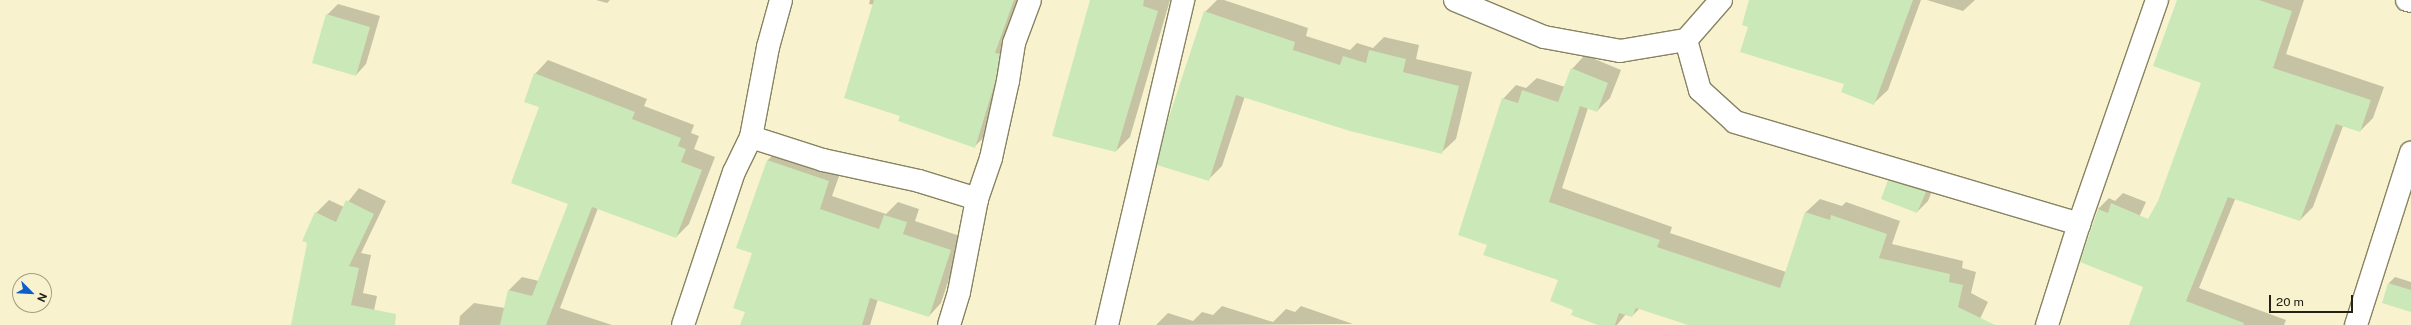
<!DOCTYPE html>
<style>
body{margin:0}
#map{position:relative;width:2411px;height:325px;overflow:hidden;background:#f8f3ce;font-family:"Public Sans",sans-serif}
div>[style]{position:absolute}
.shadow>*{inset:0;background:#0003}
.building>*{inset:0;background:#cbe8b9}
.roads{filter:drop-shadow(1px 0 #878361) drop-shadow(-1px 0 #878361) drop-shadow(0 1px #878361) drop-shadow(0 -1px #878361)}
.minor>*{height:22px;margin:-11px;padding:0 11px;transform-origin:11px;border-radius:11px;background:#fff}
span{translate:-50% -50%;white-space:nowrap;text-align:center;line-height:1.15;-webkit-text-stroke:3px #f8f3ce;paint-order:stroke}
.north{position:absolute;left:12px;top:273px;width:40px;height:40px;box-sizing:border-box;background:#f8f3ce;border:1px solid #a39f84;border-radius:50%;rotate:114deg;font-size:11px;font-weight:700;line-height:16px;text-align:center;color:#242214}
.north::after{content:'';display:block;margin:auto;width:14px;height:18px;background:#0f5fc9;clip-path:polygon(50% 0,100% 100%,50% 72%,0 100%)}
.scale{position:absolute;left:2269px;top:295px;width:84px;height:18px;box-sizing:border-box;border:2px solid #242214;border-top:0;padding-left:5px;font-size:12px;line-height:14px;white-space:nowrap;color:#242214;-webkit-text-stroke:3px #f8f3ce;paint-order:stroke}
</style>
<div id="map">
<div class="shadow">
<div style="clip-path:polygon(596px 0,610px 0,607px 3px)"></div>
<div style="clip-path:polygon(870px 0,1022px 0,988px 133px,974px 147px,901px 115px,874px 5px,869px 4px)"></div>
<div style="clip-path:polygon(1091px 0,1170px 0,1130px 137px,1116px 151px)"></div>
<div style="clip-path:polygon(1217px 0,1224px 0,1308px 28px,1306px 36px,1350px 50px,1357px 43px,1373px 48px,1384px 37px,1419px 45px,1416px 59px,1472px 72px,1456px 139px,1442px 152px,1245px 96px,1222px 166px,1208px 180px,1205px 12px)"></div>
<div style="clip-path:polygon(1750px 0,1921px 0,1888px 90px,1874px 103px,1845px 83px,1749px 26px)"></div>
<div style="clip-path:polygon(1927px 0,1975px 0,1963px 11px)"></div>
<div style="clip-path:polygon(2178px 0,2304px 0,2286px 54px,2384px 87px,2373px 118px,2360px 131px,2343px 126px,2313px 207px,2300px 220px,2236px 197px,2199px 288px,2286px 320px,2284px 325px,2130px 325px,2167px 226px,2202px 83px)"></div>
<div style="clip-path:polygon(338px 4px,380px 16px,366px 64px,356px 75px,327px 15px)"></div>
<div style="clip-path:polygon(1585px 55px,1621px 70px,1610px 98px,1597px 111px,1588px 108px,1562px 188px,1672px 227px,1670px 233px,1786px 272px,1806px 212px,1820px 199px,1842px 206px,1846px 202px,1900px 221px,1892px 244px,1963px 261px,1962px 268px,1976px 272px,1971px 293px,1988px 302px,1977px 325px,1691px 325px,1640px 308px,1632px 316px,1626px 314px,1617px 325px,1601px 325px,1574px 309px,1559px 280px,1488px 244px,1503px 99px,1516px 85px,1526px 88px,1537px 78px,1565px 87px,1572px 69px)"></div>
<div style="clip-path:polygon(548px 60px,647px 99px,644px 106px,694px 125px,691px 133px,699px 136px,694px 149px,715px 157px,689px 224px,676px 237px,598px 208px,560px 308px,612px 325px,459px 325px,460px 316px,474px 303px,505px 308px,509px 290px,522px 277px,539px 281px,569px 203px,541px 107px,535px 74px)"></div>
<div style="clip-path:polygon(781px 147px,842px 168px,832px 196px,886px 214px,898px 202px,919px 209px,915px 221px,963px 237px,941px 303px,929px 316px,878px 299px,870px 325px,741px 325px,746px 311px,753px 253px,738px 247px,768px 160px)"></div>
<div style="clip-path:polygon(1900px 170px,1936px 181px,1928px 201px,1917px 212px,1889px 181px)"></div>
<div style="clip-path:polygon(359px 188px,386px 201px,361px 253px,371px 255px,363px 293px,377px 296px,371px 325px,292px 325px,316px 213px,329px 200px,344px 207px)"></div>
<div style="clip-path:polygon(2123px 193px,2146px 202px,2119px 261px,2098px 209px,2109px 198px,2115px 201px)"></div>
<div style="clip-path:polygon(2395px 277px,2411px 282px,2411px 311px,2389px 283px)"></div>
<div style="clip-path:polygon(1222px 306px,1273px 322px,1286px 309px,1295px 312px,1301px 306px,1353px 324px,1156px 325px,1168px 313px,1193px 321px,1202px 312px,1213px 315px)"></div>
</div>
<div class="building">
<div style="clip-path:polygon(874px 0,1014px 0,995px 53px,1000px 54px,996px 79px,975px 148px,898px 121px,900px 116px,844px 98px)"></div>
<div style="clip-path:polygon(1090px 0,1144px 0,1143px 6px,1158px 11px,1116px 152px,1052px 136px)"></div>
<div style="clip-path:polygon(1749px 0,1913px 0,1874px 105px,1841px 92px,1844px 84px,1740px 52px,1748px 27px,1742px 25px)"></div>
<div style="clip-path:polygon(2177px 0,2259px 0,2292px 11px,2273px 68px,2371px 100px,2360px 132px,2336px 124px,2300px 221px,2228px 197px,2186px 301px,2244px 323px,2243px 325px,2129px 325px,2143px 287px,2080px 262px,2098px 209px,2108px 213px,2111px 203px,2148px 219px,2158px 201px,2201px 83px,2153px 66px)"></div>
<div style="clip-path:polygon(1204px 11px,1295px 42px,1293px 50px,1340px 65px,1343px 56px,1366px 63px,1369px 50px,1406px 59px,1403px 72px,1459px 86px,1442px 154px,1350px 131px,1236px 95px,1209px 181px,1157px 165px,1167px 123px)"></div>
<div style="clip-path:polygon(326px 14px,370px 27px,356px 76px,312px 63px)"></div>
<div style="clip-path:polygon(1571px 68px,1608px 83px,1597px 112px,1580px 106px,1549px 202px,1660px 240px,1657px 247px,1780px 288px,1805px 212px,1830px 220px,1831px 215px,1887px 234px,1879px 258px,1950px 274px,1949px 282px,1963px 285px,1958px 307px,1995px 325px,1688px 325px,1636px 308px,1632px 317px,1619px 313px,1615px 325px,1598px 325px,1571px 315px,1573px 310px,1550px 301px,1558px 280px,1483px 255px,1487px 245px,1458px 235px,1502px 98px,1518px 103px,1522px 90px,1558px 102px)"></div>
<div style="clip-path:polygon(534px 73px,635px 112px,632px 119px,681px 138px,678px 146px,686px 149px,681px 162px,702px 170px,676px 238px,592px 207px,546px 325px,500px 325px,508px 290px,532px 296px,568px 204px,511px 183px,539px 107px,524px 102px)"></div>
<div style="clip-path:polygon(767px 160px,829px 181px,820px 209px,879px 229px,884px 215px,907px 222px,903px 234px,951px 250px,929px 317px,870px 298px,862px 325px,740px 325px,745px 312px,733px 308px,752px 253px,736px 248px)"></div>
<div style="clip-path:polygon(1888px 180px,1926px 192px,1917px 213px,1881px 199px)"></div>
<div style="clip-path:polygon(346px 200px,374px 214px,349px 266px,359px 268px,351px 305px,396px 314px,395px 325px,291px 325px,307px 243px,302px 241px,315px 212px,336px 222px)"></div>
<div style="clip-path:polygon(2388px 283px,2411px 290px,2411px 312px,2382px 303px)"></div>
</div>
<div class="roads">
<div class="minor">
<div style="left:1455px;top:0;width:96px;rotate:22.6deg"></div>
<div style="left:1544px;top:37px;width:77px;rotate:10.4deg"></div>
<div style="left:1620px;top:51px;width:67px;rotate:-9.5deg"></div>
<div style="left:1686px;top:40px;width:53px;rotate:-48.8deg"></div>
<div style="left:2407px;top:0;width:4px;rotate:14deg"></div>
<div style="left:1686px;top:40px;width:52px;rotate:74.4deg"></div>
<div style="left:1700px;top:90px;width:47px;rotate:42.4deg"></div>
<div style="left:1735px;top:122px;width:359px;rotate:16.5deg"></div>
<div style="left:751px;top:137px;width:76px;rotate:17.7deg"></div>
<div style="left:823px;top:160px;width:98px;rotate:12.3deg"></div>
<div style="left:919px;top:181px;width:61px;rotate:17.2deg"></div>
<div style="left:683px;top:325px;width:161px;rotate:-71.6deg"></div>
<div style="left:734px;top:172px;width:39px;rotate:-64deg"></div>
<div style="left:751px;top:137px;width:92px;rotate:-79.3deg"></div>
<div style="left:768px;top:47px;width:49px;rotate:-74.5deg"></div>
<div style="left:949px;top:325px;width:34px;rotate:-73deg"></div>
<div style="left:959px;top:292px;width:95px;rotate:-79deg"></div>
<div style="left:977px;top:199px;width:43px;rotate:-71.1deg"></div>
<div style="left:991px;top:158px;width:79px;rotate:-77.6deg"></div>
<div style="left:1008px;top:81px;width:38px;rotate:-81deg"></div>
<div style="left:1014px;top:43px;width:46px;rotate:-69.6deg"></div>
<div style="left:1107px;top:325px;width:334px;rotate:-76.8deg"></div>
<div style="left:2047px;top:325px;width:106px;rotate:-72.4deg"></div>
<div style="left:2079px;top:224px;width:237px;rotate:-70.8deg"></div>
<div style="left:2356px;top:325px;width:181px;rotate:-72.3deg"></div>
</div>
</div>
<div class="north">N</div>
<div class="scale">20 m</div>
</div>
